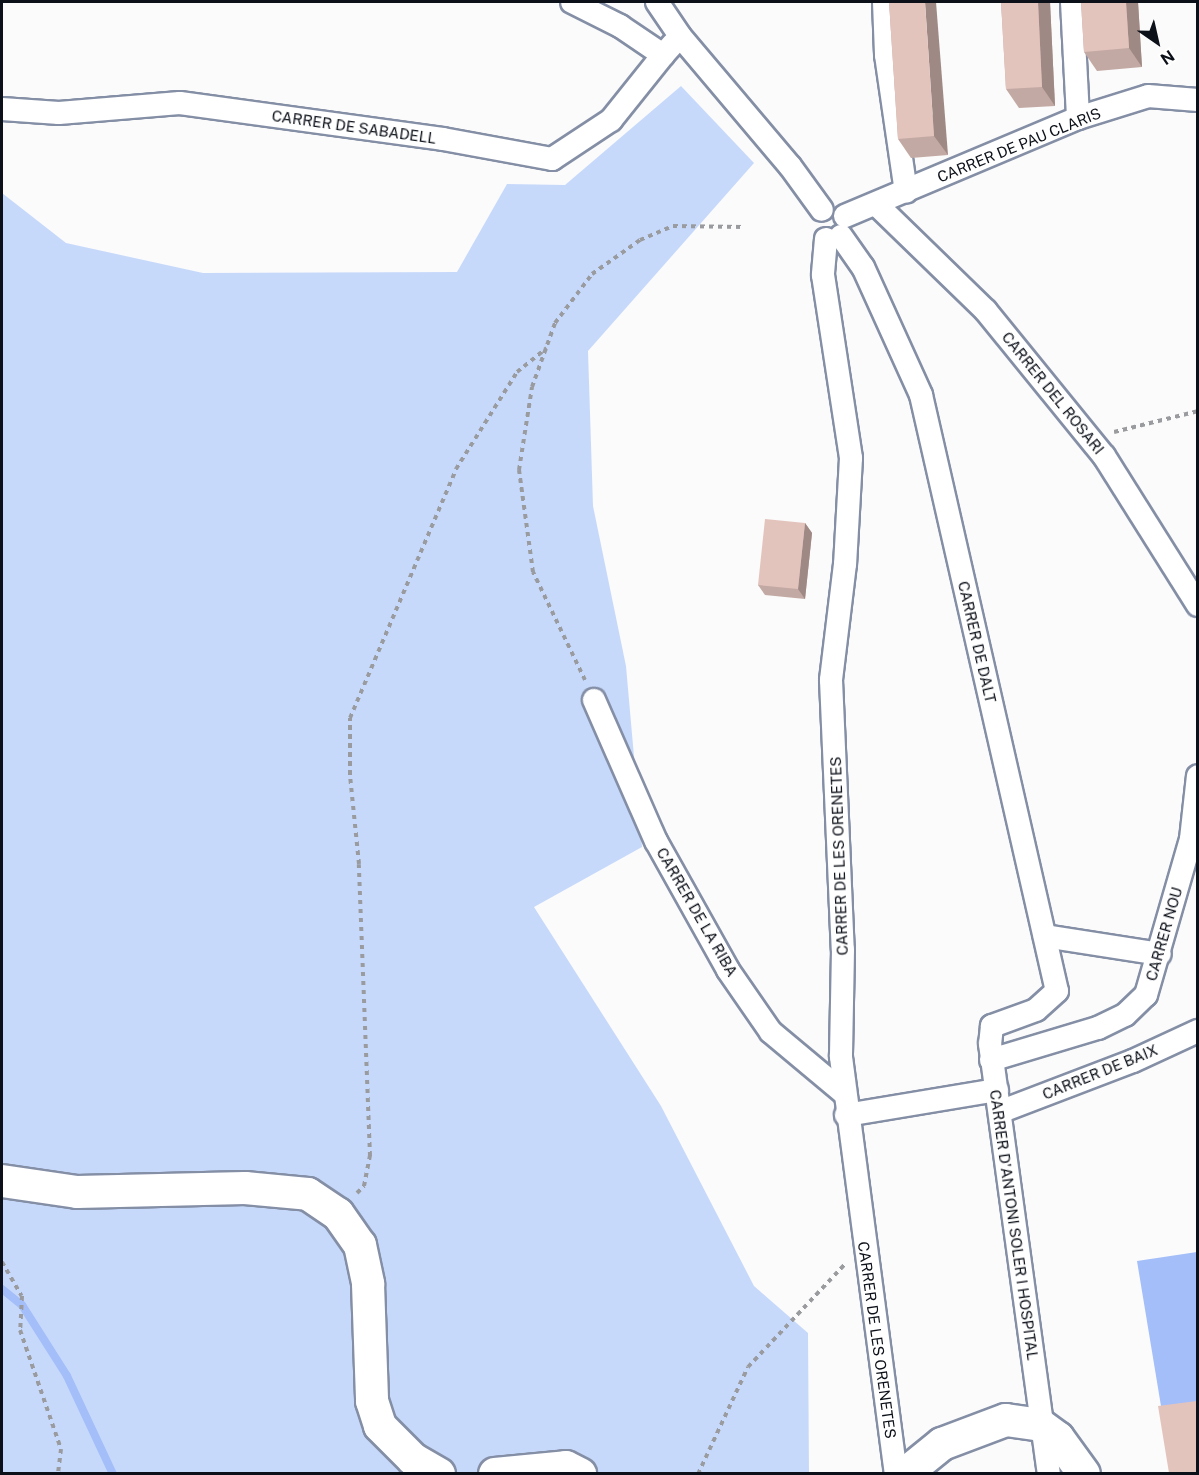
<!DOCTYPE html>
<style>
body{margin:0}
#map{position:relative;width:1199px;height:1475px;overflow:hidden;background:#fbfbfb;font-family:"Public Sans",sans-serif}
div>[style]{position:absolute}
.green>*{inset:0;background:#c7d9fb}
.water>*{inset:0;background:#a3bef8}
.stream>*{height:8px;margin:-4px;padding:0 4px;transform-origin:4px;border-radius:4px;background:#a3bef8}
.path>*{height:4px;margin-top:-2px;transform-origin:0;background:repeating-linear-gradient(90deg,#999b9e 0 4.5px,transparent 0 9px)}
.roads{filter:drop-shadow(2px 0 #848fa6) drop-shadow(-2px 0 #848fa6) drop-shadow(0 2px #848fa6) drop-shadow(0 -2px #848fa6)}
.street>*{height:22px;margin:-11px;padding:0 11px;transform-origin:11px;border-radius:11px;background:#fff}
.secondary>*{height:32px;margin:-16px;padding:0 16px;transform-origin:16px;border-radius:16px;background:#fff}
.wall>*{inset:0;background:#c3a9a3}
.shaded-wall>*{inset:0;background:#9f8984}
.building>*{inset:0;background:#e3c4bd}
span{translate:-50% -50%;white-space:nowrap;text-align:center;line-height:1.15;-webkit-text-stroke:4.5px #fff;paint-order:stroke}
.street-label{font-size:15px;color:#0c1018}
.frame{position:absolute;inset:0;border:3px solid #0c1018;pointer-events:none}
.north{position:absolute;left:1127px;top:12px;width:60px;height:60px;-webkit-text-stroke:4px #fff;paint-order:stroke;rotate:146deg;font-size:16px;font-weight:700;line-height:24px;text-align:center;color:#0c1018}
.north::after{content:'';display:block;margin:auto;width:21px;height:27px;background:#0c1018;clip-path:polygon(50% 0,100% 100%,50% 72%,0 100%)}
</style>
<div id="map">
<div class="green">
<div style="clip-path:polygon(681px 86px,754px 163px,588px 351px,593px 506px,626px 666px,642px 847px,534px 907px,661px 1106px,754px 1286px,808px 1333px,809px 1473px,2px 1473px,2px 193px,66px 243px,203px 273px,457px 272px,507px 184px,565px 185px)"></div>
</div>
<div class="water">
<div style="clip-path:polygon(1197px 1252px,1197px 1417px,1162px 1412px,1137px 1261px)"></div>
</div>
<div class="stream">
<div style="left:2px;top:1289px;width:26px;rotate:39deg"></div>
<div style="left:22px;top:1305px;width:84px;rotate:57.6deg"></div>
<div style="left:67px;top:1376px;width:108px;rotate:64.9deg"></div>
</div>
<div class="path">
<div style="left:1114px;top:432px;width:87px;rotate:-14deg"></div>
<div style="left:585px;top:680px;width:120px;rotate:-115.7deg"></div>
<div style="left:533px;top:572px;width:103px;rotate:-97.8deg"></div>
<div style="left:519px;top:470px;width:84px;rotate:-81.1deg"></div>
<div style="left:532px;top:387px;width:68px;rotate:-70.2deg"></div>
<div style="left:555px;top:323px;width:61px;rotate:-52.9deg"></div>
<div style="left:592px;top:274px;width:59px;rotate:-35.3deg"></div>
<div style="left:640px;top:240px;width:36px;rotate:-23deg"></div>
<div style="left:673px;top:226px;width:71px;rotate:0.8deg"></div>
<div style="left:357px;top:1193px;width:10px;rotate:-45deg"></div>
<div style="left:364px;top:1186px;width:31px;rotate:-79deg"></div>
<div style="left:370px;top:1156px;width:292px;rotate:-92.2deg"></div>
<div style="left:359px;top:864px;width:89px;rotate:-95.8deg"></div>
<div style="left:350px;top:775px;width:57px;rotate:-90deg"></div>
<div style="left:350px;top:718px;width:271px;rotate:-66.9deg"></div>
<div style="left:456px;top:469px;width:115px;rotate:-57.8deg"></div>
<div style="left:517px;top:372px;width:38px;rotate:-39deg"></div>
<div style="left:2px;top:1262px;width:39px;rotate:60deg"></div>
<div style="left:22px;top:1296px;width:34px;rotate:93deg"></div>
<div style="left:20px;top:1330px;width:126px;rotate:71deg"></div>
<div style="left:61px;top:1449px;width:25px;rotate:97deg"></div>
<div style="left:698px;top:1474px;width:118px;rotate:-65deg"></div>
<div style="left:748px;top:1367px;width:140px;rotate:-46.7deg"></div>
</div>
<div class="roads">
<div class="street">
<div style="left:572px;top:2px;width:54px;rotate:26.6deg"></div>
<div style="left:620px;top:26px;width:52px;rotate:34deg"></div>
<div style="left:663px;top:55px;width:15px;rotate:-48deg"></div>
<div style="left:657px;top:2px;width:41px;rotate:55.9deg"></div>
<div style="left:680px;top:36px;width:170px;rotate:49.8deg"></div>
<div style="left:790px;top:166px;width:54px;rotate:54deg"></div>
<div style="left:884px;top:2px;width:53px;rotate:87.8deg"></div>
<div style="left:886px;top:55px;width:138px;rotate:81.7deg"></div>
<div style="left:1072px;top:2px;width:116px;rotate:87deg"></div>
<div style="left:2px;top:109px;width:57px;rotate:4deg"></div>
<div style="left:59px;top:113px;width:121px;rotate:-4.7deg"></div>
<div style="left:180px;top:103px;width:265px;rotate:7.8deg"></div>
<div style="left:443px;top:139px;width:111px;rotate:10.4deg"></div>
<div style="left:552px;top:159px;width:71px;rotate:-33.5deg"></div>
<div style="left:611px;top:120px;width:83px;rotate:-51.3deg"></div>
<div style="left:877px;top:205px;width:152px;rotate:44.2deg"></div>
<div style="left:986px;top:311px;width:187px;rotate:50.9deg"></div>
<div style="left:1104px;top:456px;width:176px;rotate:57.8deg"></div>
<div style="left:845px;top:216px;width:253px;rotate:-22.8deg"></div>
<div style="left:1078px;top:118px;width:73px;rotate:-17.4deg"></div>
<div style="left:1148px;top:96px;width:50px;rotate:4.6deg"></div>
<div style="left:841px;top:236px;width:38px;rotate:55deg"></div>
<div style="left:863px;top:267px;width:141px;rotate:65.6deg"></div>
<div style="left:921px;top:395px;width:611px;rotate:77.15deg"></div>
<div style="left:1057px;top:991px;width:28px;rotate:138deg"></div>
<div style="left:1036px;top:1010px;width:47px;rotate:160deg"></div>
<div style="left:992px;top:1026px;width:18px;rotate:96deg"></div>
<div style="left:990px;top:1044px;width:434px;rotate:82.2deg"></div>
<div style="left:826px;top:239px;width:36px;rotate:95deg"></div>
<div style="left:823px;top:275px;width:185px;rotate:81.3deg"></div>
<div style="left:851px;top:458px;width:106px;rotate:93.2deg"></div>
<div style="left:845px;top:564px;width:117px;rotate:96.9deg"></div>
<div style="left:831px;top:680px;width:270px;rotate:87.5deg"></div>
<div style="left:843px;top:950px;width:107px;rotate:91.1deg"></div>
<div style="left:841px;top:1057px;width:421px;rotate:82.5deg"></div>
<div style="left:594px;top:700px;width:154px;rotate:66.3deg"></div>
<div style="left:656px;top:841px;width:148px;rotate:60.8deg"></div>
<div style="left:728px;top:970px;width:75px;rotate:55.3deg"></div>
<div style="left:771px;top:1032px;width:95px;rotate:39.9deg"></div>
<div style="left:1045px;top:936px;width:116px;rotate:8.9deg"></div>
<div style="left:991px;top:1060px;width:112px;rotate:-16.7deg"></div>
<div style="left:1098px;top:1028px;width:30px;rotate:-26deg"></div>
<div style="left:1125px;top:1015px;width:29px;rotate:-44deg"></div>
<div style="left:1146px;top:995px;width:162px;rotate:-73.9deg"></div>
<div style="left:1191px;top:839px;width:63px;rotate:-83.7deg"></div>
<div style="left:1002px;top:1111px;width:140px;rotate:-20.9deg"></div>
<div style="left:1133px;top:1061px;width:72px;rotate:-24.8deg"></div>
<div style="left:846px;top:1115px;width:153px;rotate:-9.4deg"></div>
</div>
<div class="secondary">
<div style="left:2px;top:1181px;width:76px;rotate:8.3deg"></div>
<div style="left:77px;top:1192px;width:168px;rotate:-1.4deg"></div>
<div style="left:245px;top:1188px;width:63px;rotate:5.4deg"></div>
<div style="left:308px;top:1194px;width:36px;rotate:34deg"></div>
<div style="left:338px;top:1214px;width:38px;rotate:55deg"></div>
<div style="left:360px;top:1245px;width:40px;rotate:78deg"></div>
<div style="left:368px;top:1284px;width:117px;rotate:88deg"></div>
<div style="left:372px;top:1401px;width:26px;rotate:72deg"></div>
<div style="left:380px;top:1426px;width:47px;rotate:45deg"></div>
<div style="left:413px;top:1459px;width:30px;rotate:30deg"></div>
<div style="left:495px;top:1474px;width:71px;rotate:-5.6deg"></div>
<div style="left:566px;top:1467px;width:16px;rotate:27deg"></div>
<div style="left:905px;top:1474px;width:48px;rotate:-39deg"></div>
<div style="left:942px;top:1444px;width:68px;rotate:-20.6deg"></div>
<div style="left:1006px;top:1420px;width:34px;rotate:8deg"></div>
<div style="left:1040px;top:1425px;width:22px;rotate:36deg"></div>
<div style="left:1058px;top:1438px;width:44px;rotate:54.2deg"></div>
</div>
</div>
<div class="wall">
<div style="clip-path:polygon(889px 2px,948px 155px,911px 158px,898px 139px)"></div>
<div style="clip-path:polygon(1001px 2px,1050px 2px,1055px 106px,1019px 108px,1006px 89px)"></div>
<div style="clip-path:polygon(1081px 2px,1138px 2px,1142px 67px,1097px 71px,1084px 52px)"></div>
<div style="clip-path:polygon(805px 523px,812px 533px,805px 599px,765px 595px,758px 585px)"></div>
</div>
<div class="shaded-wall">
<div style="clip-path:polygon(925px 2px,936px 2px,948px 155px,934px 136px)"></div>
<div style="clip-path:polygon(1038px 2px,1050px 2px,1055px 106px,1042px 87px)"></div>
<div style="clip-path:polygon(1126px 2px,1138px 2px,1142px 67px,1129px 48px)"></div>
<div style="clip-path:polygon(805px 523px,812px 533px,805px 599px,798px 589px)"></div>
</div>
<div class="building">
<div style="clip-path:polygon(889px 2px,925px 2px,934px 136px,898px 139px)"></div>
<div style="clip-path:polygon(1001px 2px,1038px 2px,1042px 87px,1006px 89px)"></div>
<div style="clip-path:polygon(1081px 2px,1126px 2px,1129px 48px,1084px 52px)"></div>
<div style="clip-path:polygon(765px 519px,805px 523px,798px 589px,758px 585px)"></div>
<div style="clip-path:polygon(1197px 1401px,1197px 1473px,1169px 1473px,1158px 1406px)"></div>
</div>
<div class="street-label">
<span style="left:354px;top:127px;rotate:8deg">CARRER DE SABADELL</span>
<span style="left:1019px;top:145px;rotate:-22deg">CARRER DE PAU CLARIS</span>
<span style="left:1053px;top:393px;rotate:51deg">CARRER DEL ROSARI</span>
<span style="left:977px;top:642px;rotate:77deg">CARRER DE DALT</span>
<span style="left:839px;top:856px;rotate:-92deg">CARRER DE LES ORENETES</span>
<span style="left:697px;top:912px;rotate:60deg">CARRER DE LA RIBA</span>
<span style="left:1164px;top:934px;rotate:-74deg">CARRER NOU</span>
<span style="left:1100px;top:1072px;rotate:-22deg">CARRER DE BAIX</span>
<span style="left:1014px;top:1225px;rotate:82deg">CARRER D'ANTONI SOLER I HOSPITAL</span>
<span style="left:877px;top:1340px;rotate:82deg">CARRER DE LES ORENETES</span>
</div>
<div class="frame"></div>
<div class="north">N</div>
</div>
